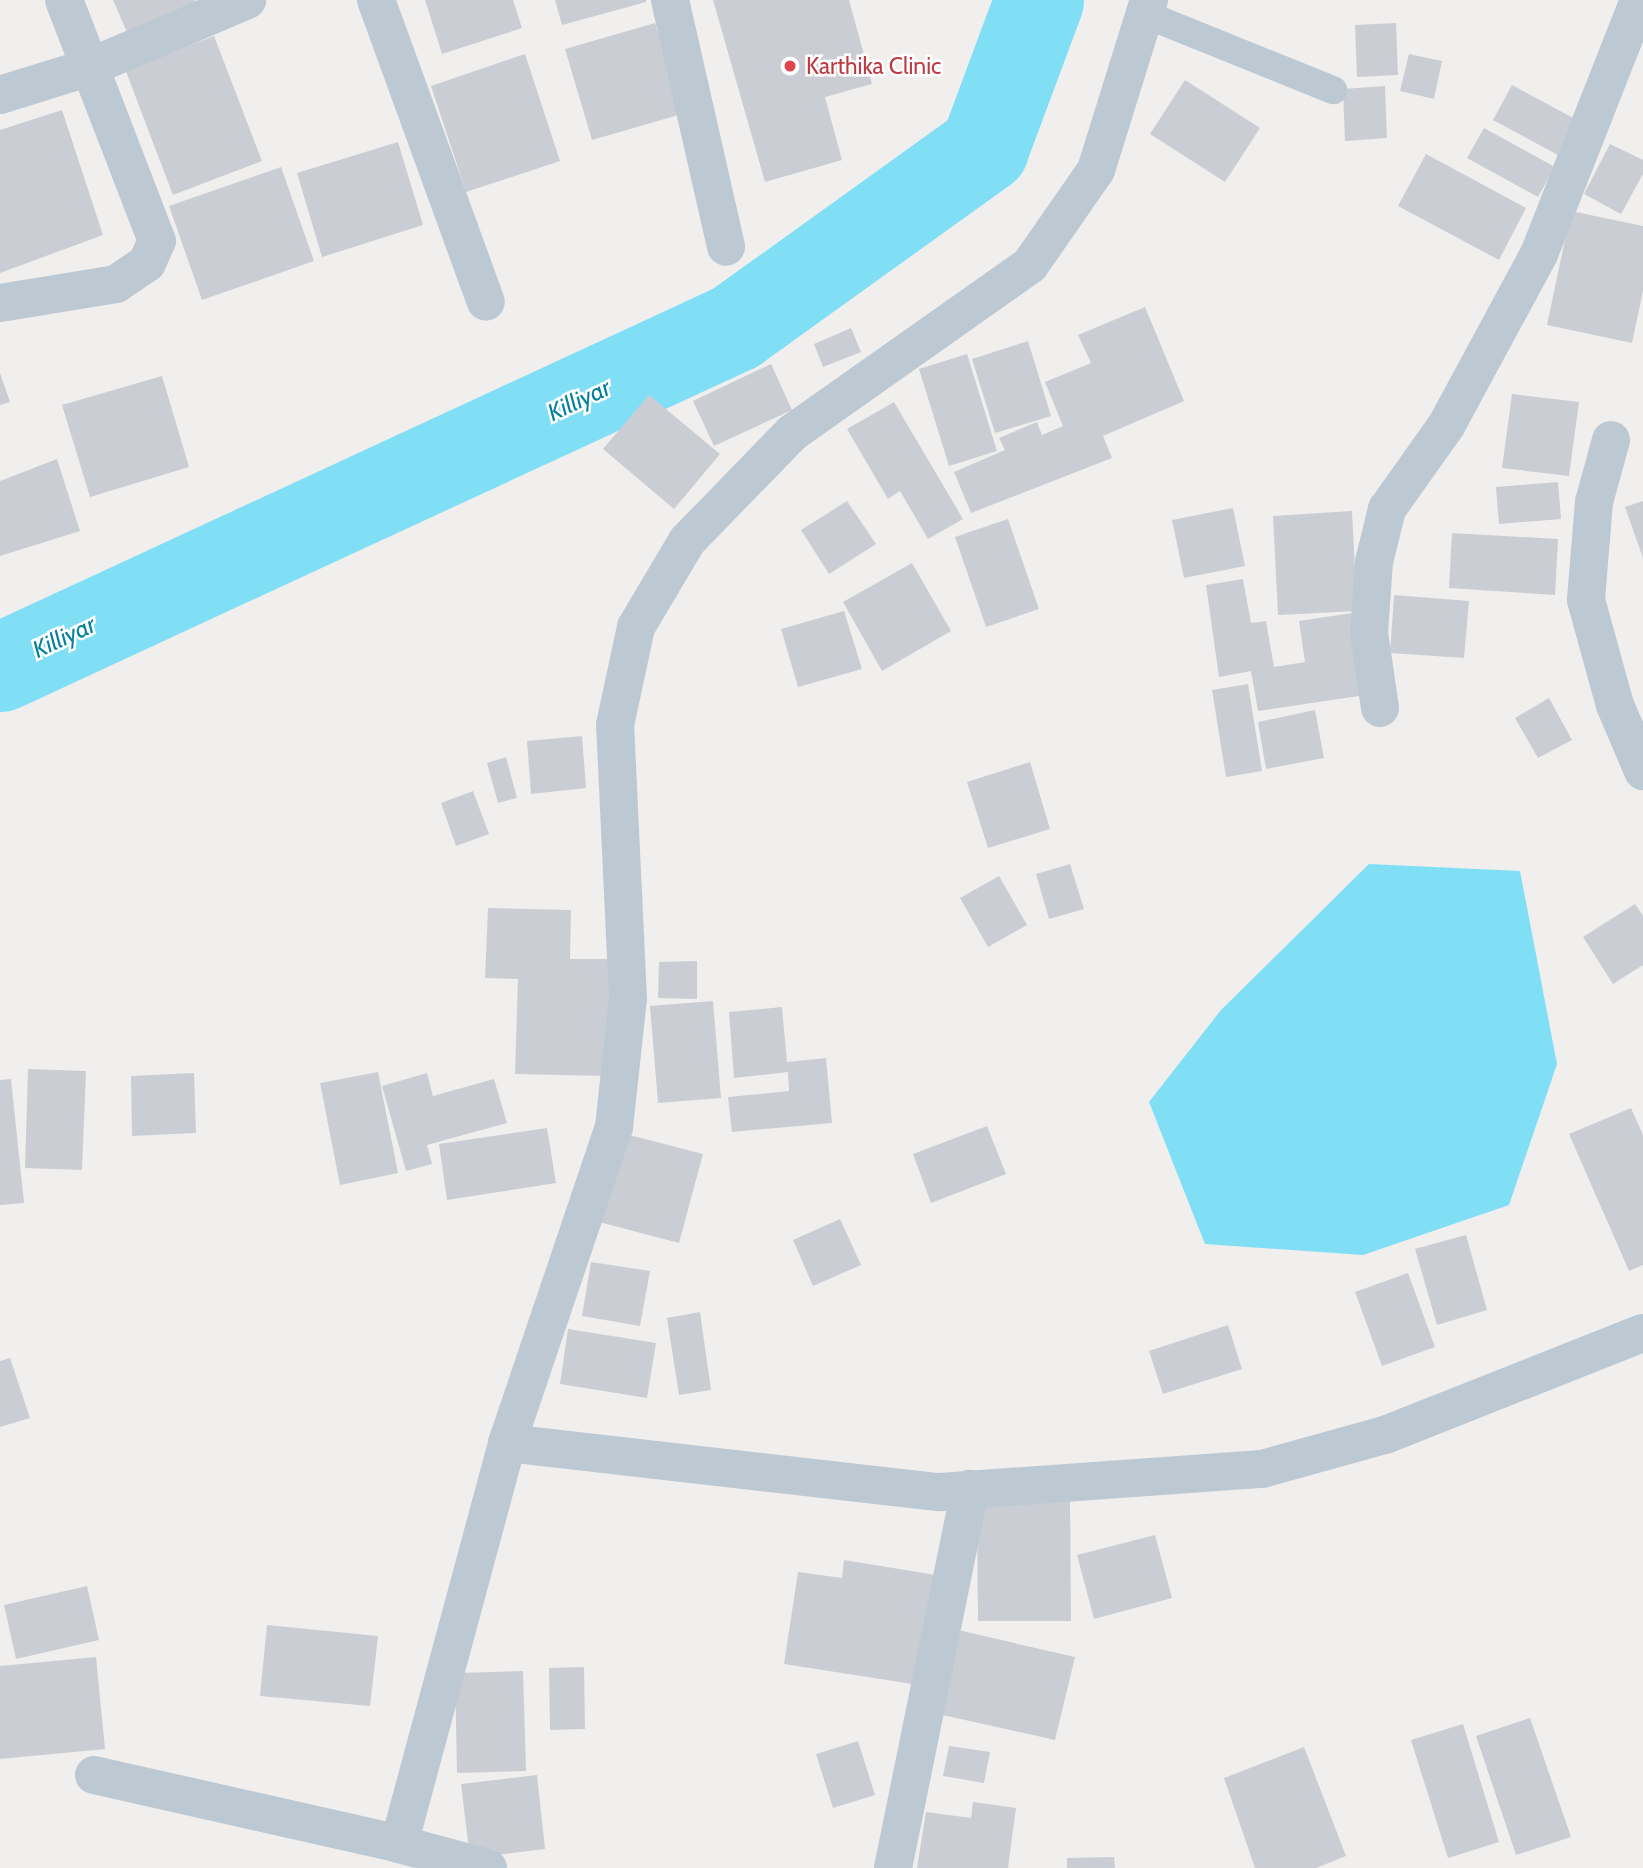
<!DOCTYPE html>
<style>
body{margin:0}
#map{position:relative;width:1643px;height:1868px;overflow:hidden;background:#f1eeee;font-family:Cabin,sans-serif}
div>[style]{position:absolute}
.water>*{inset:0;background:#80dff5}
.river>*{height:89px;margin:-44.5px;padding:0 44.5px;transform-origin:44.5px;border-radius:44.5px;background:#80dff5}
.building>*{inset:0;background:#caced4}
.service>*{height:28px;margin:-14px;padding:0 14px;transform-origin:14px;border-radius:14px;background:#bdc9d2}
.minor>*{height:38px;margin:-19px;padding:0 19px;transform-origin:19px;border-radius:19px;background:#bdc9d2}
.dots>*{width:19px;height:19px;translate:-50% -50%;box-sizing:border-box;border:4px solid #fff;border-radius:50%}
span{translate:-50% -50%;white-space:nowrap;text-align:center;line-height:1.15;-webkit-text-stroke:5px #fff;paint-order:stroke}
.health-label{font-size:23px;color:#be3a42}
.left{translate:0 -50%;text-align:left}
.water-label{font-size:24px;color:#03809d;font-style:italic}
</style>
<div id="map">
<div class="water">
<div style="clip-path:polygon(1369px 864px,1520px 871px,1557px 1064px,1509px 1205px,1363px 1255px,1205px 1244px,1149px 1102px,1221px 1010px)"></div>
</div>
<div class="river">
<div style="left:0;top:667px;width:810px;rotate:-24.82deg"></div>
<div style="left:735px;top:327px;width:307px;rotate:-35.7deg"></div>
<div style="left:984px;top:148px;width:158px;rotate:-69.6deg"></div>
</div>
<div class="building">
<div style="clip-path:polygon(113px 0,195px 0,199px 8px,129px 37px)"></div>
<div style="clip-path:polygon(425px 0,513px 0,522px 28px,442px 54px)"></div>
<div style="clip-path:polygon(555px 0,646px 0,646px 2px,562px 25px)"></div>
<div style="clip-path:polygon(713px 0,849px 0,872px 84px,825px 97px,842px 160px,765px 182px)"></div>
<div style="clip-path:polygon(655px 23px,682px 114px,592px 140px,565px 49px)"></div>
<div style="clip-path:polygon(1396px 23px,1398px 75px,1357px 77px,1355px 25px)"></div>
<div style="clip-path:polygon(214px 36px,262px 161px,173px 195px,125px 69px)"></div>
<div style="clip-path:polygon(525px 54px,560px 161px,466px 192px,431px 86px)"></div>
<div style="clip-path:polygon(1409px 54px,1442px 61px,1434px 99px,1400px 91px)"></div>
<div style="clip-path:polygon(1185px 80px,1260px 128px,1225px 182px,1150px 134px)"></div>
<div style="clip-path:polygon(1512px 85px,1577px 120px,1558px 155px,1493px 120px)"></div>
<div style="clip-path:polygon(1385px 86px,1387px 138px,1345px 141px,1343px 89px)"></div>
<div style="clip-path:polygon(62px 110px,103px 235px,0 273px,0 130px)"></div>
<div style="clip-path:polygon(1484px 128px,1555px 167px,1538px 197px,1467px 158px)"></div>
<div style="clip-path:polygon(398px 142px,423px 225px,322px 257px,297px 173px)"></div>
<div style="clip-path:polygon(1610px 144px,1643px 160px,1643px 174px,1621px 214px,1584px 194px)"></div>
<div style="clip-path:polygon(1426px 154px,1526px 208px,1499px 260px,1398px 206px)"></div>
<div style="clip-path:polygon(281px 167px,314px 261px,202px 300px,169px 206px)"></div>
<div style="clip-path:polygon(1571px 211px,1643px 226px,1643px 291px,1632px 343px,1547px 325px)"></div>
<div style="clip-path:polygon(1145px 307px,1184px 401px,1103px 436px,1112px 458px,971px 513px,954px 472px,1005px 450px,999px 438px,1037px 422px,1042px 435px,1063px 426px,1045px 382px,1091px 363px,1078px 335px)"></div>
<div style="clip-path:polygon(851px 328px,861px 352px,823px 367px,814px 344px)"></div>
<div style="clip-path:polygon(1028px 341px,1051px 416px,995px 433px,972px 359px)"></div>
<div style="clip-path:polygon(967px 354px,997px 451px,949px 466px,919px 369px)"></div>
<div style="clip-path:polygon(771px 364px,792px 410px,714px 446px,693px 401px)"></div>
<div style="clip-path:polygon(0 373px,10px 402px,0 405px)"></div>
<div style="clip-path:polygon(162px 376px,189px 467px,90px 497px,62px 405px)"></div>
<div style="clip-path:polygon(1512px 394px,1579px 402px,1569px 476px,1502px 468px)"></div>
<div style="clip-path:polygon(649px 395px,720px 454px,674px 509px,603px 449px)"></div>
<div style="clip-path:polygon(894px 402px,963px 519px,928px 539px,900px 491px,888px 499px,847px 429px)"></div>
<div style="clip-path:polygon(57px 459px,80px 531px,0 556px,0 481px)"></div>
<div style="clip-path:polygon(1558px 482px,1561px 519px,1499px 524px,1496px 487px)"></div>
<div style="clip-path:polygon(847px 501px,876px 544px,829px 574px,801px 530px)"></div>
<div style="clip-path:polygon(1643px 501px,1643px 558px,1625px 507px)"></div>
<div style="clip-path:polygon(1233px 508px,1245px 566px,1184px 578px,1172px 520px)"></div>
<div style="clip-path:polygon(1352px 511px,1357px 611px,1278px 615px,1273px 516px)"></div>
<div style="clip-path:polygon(1008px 519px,1039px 609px,986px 627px,955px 537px)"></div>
<div style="clip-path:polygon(1452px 533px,1558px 539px,1555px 595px,1449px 588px)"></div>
<div style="clip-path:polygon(912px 563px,951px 631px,882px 671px,843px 602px)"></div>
<div style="clip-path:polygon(1243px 579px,1251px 623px,1266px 621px,1274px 667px,1305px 662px,1299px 621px,1359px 612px,1372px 694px,1258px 711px,1251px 671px,1219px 677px,1206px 585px)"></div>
<div style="clip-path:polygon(1394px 595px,1469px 601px,1464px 658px,1390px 653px)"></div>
<div style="clip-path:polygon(844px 611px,862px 669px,798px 687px,781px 629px)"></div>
<div style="clip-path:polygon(1248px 684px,1262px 771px,1226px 777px,1212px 690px)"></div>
<div style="clip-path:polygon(1549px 698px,1572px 740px,1538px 758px,1515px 718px)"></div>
<div style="clip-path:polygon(1315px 710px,1324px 758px,1266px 769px,1258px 722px)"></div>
<div style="clip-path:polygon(582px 736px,586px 788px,531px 794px,527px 741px)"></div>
<div style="clip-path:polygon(506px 757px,517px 798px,498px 803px,487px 763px)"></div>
<div style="clip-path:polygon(1030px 762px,1050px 829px,988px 848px,967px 782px)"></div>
<div style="clip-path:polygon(473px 791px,489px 834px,456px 846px,441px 803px)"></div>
<div style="clip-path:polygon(1070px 864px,1084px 909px,1049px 919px,1036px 874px)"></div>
<div style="clip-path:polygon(999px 876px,1027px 925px,988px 947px,960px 898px)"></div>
<div style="clip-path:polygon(1635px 904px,1643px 916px,1643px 965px,1613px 984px,1583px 937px)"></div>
<div style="clip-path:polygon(488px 908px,571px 910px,570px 959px,611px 959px,607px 1076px,515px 1074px,518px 979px,485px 978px)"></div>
<div style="clip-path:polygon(697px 961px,697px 999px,658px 998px,659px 962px)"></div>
<div style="clip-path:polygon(713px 1001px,721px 1098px,658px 1103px,650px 1006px)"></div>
<div style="clip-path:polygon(782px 1007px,787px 1062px,826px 1058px,832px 1123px,732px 1132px,728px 1097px,789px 1091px,788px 1072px,734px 1078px,729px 1012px)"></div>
<div style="clip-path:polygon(28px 1069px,86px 1071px,82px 1170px,25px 1168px)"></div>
<div style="clip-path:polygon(378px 1072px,398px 1173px,340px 1185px,320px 1083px)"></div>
<div style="clip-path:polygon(194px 1073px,196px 1133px,132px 1136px,131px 1076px)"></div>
<div style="clip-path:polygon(427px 1073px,433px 1096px,494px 1079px,507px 1123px,427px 1145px,432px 1164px,406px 1171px,382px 1086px)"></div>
<div style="clip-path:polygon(11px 1079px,24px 1203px,0 1205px,0 1080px)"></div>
<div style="clip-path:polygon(1631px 1108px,1643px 1135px,1643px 1265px,1629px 1271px,1569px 1134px)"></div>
<div style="clip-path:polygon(987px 1126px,1006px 1174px,931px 1203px,913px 1154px)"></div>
<div style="clip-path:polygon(547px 1128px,556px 1183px,447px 1200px,439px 1144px)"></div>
<div style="clip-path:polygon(618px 1132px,703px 1154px,679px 1243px,595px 1221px)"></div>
<div style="clip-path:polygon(840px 1219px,861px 1265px,813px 1286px,793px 1240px)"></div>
<div style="clip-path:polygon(1466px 1235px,1487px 1310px,1437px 1325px,1415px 1249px)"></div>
<div style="clip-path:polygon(591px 1262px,650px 1271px,640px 1326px,582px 1316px)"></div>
<div style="clip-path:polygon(1408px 1273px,1435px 1347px,1382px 1366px,1355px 1292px)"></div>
<div style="clip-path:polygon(700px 1312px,711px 1390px,679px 1395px,667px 1318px)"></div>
<div style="clip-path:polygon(1228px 1325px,1242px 1369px,1163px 1394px,1149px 1351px)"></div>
<div style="clip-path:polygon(568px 1329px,656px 1343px,647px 1398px,560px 1384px)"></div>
<div style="clip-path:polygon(10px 1358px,30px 1418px,0 1427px,0 1361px)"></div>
<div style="clip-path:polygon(1070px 1497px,1071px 1621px,978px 1621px,977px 1498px)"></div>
<div style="clip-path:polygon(1155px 1535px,1172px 1598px,1094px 1619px,1077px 1555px)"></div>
<div style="clip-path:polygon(844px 1560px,936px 1575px,919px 1685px,784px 1664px,798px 1572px,842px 1578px)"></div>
<div style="clip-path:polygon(87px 1586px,99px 1640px,16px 1659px,4px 1605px)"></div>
<div style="clip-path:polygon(267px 1625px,378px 1636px,370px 1706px,260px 1696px)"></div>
<div style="clip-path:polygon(958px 1630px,1075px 1657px,1055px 1740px,938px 1714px)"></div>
<div style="clip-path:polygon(96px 1657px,105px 1749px,0 1759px,0 1666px)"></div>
<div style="clip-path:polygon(584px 1667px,585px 1729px,550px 1730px,549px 1668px)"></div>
<div style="clip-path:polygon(523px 1671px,526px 1771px,457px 1773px,455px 1673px)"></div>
<div style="clip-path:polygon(1530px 1718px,1571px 1837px,1516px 1855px,1476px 1736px)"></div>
<div style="clip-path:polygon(1463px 1724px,1499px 1842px,1448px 1858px,1411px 1740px)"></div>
<div style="clip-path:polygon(858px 1741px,875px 1795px,833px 1808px,816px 1754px)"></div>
<div style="clip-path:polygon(949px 1746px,990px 1752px,984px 1783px,943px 1776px)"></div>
<div style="clip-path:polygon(1304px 1747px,1346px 1856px,1316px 1868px,1255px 1868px,1224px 1778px)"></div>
<div style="clip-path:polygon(537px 1775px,545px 1849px,470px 1858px,461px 1784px)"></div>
<div style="clip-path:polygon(973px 1802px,1016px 1808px,1008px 1868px,917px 1868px,926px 1812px,971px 1818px)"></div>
<div style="clip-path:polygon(1114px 1857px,1115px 1868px,1067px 1868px,1067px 1858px)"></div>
</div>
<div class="service">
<div style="left:1147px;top:15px;width:201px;rotate:22deg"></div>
</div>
<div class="minor">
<div style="left:376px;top:0;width:321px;rotate:70deg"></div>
<div style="left:670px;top:0;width:253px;rotate:77.2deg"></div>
<div style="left:0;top:95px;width:94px;rotate:-17.3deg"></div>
<div style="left:90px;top:67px;width:171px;rotate:-23.1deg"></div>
<div style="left:0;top:303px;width:118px;rotate:-9.3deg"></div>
<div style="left:116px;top:284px;width:37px;rotate:-34deg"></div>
<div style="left:147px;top:263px;width:24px;rotate:-66deg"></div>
<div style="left:157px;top:241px;width:258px;rotate:-111.1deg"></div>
<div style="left:1611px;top:440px;width:64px;rotate:105.3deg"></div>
<div style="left:1594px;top:502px;width:98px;rotate:94.7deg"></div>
<div style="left:1586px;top:600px;width:109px;rotate:74.6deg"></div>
<div style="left:1615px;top:705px;width:72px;rotate:67deg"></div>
<div style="left:1380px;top:708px;width:76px;rotate:-98.3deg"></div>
<div style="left:1369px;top:633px;width:71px;rotate:-86deg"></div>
<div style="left:1374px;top:562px;width:55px;rotate:-76.2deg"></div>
<div style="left:1387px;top:509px;width:102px;rotate:-54.6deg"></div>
<div style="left:1446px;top:426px;width:196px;rotate:-61.6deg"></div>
<div style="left:1539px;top:254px;width:273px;rotate:-68.5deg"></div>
<div style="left:507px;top:1443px;width:436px;rotate:6.5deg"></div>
<div style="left:940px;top:1492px;width:323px;rotate:-4.1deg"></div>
<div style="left:1262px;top:1469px;width:128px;rotate:-15.5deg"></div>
<div style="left:1385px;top:1435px;width:277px;rotate:-21.6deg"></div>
<div style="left:94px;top:1775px;width:313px;rotate:12.7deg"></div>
<div style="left:488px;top:1868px;width:92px;rotate:-164.9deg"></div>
<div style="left:399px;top:1844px;width:415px;rotate:-74.9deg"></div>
<div style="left:507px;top:1443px;width:334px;rotate:-71.3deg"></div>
<div style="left:614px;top:1127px;width:129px;rotate:-83.8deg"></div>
<div style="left:628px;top:999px;width:274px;rotate:-92.7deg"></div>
<div style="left:615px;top:725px;width:100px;rotate:-77.9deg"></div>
<div style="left:636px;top:627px;width:100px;rotate:-59.3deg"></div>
<div style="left:687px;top:541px;width:151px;rotate:-45.8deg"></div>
<div style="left:792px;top:433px;width:291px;rotate:-35.2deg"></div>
<div style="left:1030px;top:265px;width:116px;rotate:-55.2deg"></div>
<div style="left:1096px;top:170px;width:178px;rotate:-72.7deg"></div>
<div style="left:893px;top:1868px;width:387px;rotate:-78.5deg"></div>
</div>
<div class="dots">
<div style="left:790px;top:66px;background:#e0444e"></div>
</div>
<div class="health-label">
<span class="left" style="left:806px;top:66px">Karthika Clinic</span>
</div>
<div class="water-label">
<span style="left:579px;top:400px;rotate:-25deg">Killiyar</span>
<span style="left:64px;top:637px;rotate:-25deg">Killiyar</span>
</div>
</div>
